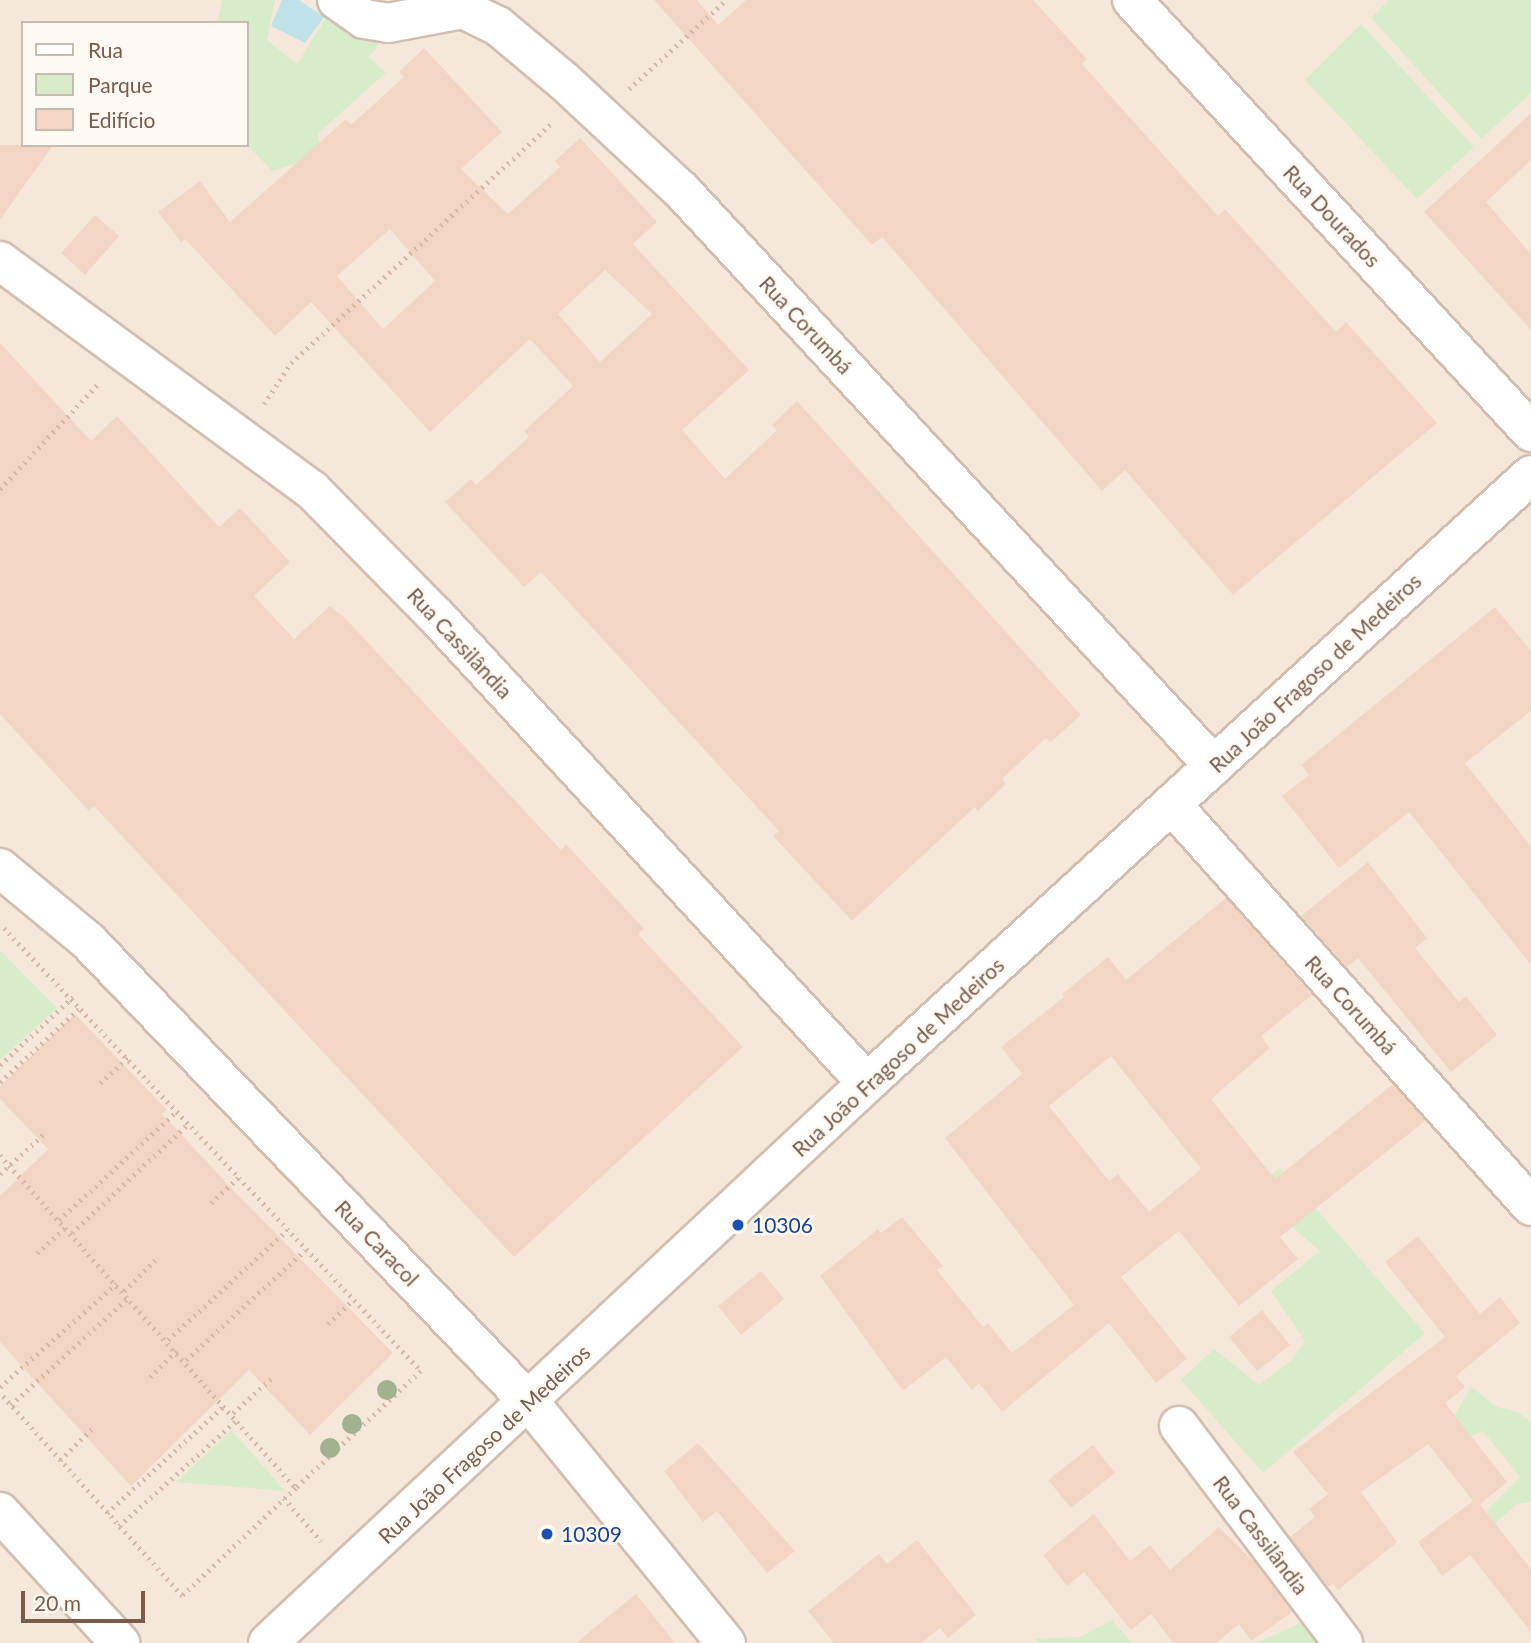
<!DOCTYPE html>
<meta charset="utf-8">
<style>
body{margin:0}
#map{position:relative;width:1531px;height:1643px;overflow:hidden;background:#fdf6ec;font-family:Lato,sans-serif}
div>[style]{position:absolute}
.residential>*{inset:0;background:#f5e8da}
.green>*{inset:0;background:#d8ecc9}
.water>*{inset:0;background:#bfe3e8}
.building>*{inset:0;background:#f3d5c3}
.path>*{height:4.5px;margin-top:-2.25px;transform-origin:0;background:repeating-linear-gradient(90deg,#d9b8a5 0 2px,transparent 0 7px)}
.roads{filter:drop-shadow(2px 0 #d1beb0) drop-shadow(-2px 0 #d1beb0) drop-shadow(0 2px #d1beb0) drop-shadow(0 -2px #d1beb0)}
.minor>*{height:38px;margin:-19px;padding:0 19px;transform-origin:19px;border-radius:19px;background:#fff}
.trees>*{width:20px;height:20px;margin:-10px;border-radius:50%;background:#a0b28e}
.dots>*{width:19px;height:19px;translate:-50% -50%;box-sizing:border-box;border:4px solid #fffaf3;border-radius:50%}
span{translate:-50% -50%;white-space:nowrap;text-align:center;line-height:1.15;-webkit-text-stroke:5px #fffaf3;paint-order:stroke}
.street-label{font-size:21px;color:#7a5c4d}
.transit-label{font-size:21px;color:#164399}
.left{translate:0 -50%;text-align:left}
.legend{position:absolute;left:21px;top:21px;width:228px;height:126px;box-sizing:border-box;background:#fffaf3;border:2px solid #cabbb1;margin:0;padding:9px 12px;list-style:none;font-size:21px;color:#7a5c4d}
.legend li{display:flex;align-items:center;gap:14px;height:35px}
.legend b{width:35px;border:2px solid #cabbb1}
.scale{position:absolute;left:21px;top:1591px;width:124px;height:32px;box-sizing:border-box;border:4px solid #7a5c4d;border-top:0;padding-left:9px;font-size:21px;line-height:24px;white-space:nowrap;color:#7a5c4d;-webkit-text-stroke:5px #fffaf3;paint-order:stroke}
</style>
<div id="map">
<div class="residential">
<div style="clip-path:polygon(evenodd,0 0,1531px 0,1531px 1643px,0 1643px,0 0,23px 23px,247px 23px,247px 145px,23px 145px,23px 23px)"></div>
</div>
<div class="green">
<div style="clip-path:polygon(222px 0,275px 0,267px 40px,297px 64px,329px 13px,383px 39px,369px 57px,386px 73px,318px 133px,321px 156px,272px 171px,247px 145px,247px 23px,217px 23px)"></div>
<div style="clip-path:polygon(1389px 0,1531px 0,1531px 93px,1481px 139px,1371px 18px)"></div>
<div style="clip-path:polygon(1361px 24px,1474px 147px,1417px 199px,1305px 80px)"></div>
<div style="clip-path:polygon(0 950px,57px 1008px,0 1060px)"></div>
<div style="clip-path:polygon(1280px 1168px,1425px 1333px,1263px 1473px,1181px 1380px,1214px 1349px,1259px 1385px,1293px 1359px,1305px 1341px,1271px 1291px,1320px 1251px,1250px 1190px)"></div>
<div style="clip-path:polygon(1471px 1387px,1497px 1407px,1518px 1412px,1531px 1422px,1531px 1502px,1517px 1504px,1492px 1526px,1487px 1510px,1520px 1477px,1483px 1431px,1463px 1440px,1451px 1422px)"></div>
<div style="clip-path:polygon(231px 1431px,232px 1431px,285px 1491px,176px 1482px)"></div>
<div style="clip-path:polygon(1112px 1620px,1132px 1643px,1038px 1643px,1034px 1639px,1080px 1637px)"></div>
<div style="clip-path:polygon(1305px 1621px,1318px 1643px,1256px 1643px)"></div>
</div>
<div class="water">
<div style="clip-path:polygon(282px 0,299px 0,324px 17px,305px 43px,271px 26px)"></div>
</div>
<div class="building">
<div style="clip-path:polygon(654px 0,697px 0,718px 25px,746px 0,1033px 0,1087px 59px,1082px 64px,1218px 216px,1225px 209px,1336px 332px,1346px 322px,1437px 423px,1233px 595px,1125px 470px,1102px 491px,882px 237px,872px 245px)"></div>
<div style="clip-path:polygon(evenodd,424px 48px,502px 132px,461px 169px,508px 214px,560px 167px,555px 161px,580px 138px,657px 222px,633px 244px,749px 370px,682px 430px,725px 479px,777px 430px,772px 425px,797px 401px,1081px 715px,1051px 742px,1046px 738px,1002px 779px,1006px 784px,978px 811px,975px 807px,852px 921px,773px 836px,779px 831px,541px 572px,524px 587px,445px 502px,471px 479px,476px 485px,529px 437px,524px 431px,573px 386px,530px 339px,430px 432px,311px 302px,275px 336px,185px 239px,181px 242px,158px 212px,200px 181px,230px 222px,346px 119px,351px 125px,404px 77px,399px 72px,424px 48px,390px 229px,435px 281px,383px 329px,337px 276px,390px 229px,424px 48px,605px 270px,652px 314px,600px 362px,558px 314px,605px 270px)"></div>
<div style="clip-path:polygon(1531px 113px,1531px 160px,1486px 202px,1531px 254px,1531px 330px,1424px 212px)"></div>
<div style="clip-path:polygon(0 145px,53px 145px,0 220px)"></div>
<div style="clip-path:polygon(95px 215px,119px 236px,85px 275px,61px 253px)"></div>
<div style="clip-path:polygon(0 343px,91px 441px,117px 416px,219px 527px,240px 508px,290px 562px,254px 596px,294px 639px,330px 606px,345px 618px,561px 850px,566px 844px,644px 929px,638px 934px,743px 1047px,514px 1257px,94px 806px,89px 811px,0 714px)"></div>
<div style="clip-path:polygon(1495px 607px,1531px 651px,1531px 711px,1465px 763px,1531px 846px,1531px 965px,1409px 812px,1339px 868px,1282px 796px,1309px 775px,1301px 765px)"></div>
<div style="clip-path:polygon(1368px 862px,1427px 938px,1415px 948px,1459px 1002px,1466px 996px,1497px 1035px,1451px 1072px,1358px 958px,1347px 967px,1301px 916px)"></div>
<div style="clip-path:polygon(evenodd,1226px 898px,1312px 995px,1261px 1036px,1270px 1048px,1211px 1099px,1275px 1179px,1393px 1084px,1425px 1121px,1280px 1237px,1298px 1259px,1239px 1306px,1179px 1231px,1121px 1277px,1187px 1359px,1156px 1383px,1109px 1323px,1002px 1412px,979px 1383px,972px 1390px,946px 1357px,903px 1391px,820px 1276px,878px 1229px,881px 1233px,902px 1217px,943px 1266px,937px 1270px,983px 1327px,988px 1323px,1012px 1353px,1074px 1305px,945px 1138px,1022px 1074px,1001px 1047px,1064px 997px,1062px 994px,1108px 957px,1126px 980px,1226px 898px,1111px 1056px,1201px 1169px,1149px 1212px,1118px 1174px,1109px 1181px,1049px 1106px,1111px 1056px)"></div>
<div style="clip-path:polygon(75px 1014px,167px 1110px,162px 1114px,236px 1193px,393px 1353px,310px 1435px,249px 1370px,131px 1486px,0 1342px,0 1196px,48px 1149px,0 1099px,0 1086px)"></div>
<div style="clip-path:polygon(1418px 1236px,1480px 1314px,1500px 1297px,1520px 1323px,1456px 1376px,1465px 1387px,1445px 1403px,1507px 1482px,1480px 1504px,1531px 1569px,1531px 1632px,1470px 1555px,1442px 1576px,1418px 1542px,1473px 1501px,1428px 1444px,1361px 1492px,1397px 1542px,1338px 1590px,1333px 1584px,1328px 1587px,1290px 1537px,1315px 1517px,1309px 1509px,1328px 1494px,1293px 1452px,1445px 1337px,1385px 1262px)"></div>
<div style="clip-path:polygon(761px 1271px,784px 1299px,741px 1335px,718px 1306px)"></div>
<div style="clip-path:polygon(1262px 1310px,1290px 1345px,1257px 1371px,1229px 1337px)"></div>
<div style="clip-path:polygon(698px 1443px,795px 1551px,767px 1573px,717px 1511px,703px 1522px,664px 1471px)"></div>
<div style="clip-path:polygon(1093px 1445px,1115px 1473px,1071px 1508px,1048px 1480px)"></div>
<div style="clip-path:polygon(1094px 1514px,1130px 1561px,1150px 1545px,1170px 1570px,1219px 1527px,1256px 1564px,1292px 1612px,1251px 1641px,1239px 1624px,1216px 1643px,1173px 1643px,1151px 1614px,1131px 1630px,1084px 1572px,1067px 1586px,1043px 1555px)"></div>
<div style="clip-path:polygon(917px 1540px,976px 1615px,948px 1638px,940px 1628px,921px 1643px,834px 1643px,808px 1611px,879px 1554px,887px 1564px)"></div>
<div style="clip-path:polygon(636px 1594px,675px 1643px,576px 1643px)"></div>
</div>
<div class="path">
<div style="left:629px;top:89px;width:132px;rotate:-42.5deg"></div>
<div style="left:264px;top:404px;width:49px;rotate:-56.6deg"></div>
<div style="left:291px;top:363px;width:355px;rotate:-42.6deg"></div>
<div style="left:0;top:489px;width:145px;rotate:-47deg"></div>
<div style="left:4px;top:928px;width:608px;rotate:46.73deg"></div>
<div style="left:421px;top:1371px;width:171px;rotate:136.9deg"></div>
<div style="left:0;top:1065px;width:100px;rotate:-43deg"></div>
<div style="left:0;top:1082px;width:110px;rotate:-42.8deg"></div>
<div style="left:100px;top:1083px;width:38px;rotate:-42deg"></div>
<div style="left:0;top:1155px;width:446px;rotate:48.4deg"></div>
<div style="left:296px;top:1488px;width:157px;rotate:136.5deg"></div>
<div style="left:182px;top:1596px;width:273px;rotate:-131.9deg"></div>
<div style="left:0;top:1174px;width:59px;rotate:-42.3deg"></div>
<div style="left:211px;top:1203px;width:37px;rotate:-43deg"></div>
<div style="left:59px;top:1220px;width:161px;rotate:-42.7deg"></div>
<div style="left:72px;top:1233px;width:159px;rotate:-43.2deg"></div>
<div style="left:37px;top:1253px;width:39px;rotate:-42deg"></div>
<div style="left:124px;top:1291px;width:47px;rotate:-45deg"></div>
<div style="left:328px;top:1324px;width:35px;rotate:-44deg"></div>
<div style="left:168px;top:1340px;width:162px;rotate:-42.7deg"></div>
<div style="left:186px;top:1360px;width:162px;rotate:-42.7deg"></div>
<div style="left:150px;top:1377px;width:38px;rotate:-45deg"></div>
<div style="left:0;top:1387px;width:157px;rotate:-41.6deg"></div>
<div style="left:11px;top:1405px;width:160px;rotate:-42.5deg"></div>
<div style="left:233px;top:1413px;width:52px;rotate:-41.9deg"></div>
<div style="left:60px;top:1460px;width:46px;rotate:-44.1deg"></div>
<div style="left:284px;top:1498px;width:57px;rotate:49.3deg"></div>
<div style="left:107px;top:1513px;width:160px;rotate:-42.5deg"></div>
<div style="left:119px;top:1526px;width:160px;rotate:-42deg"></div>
</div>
<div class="roads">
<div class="minor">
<div style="left:337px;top:0;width:33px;rotate:35deg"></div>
<div style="left:364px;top:19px;width:24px;rotate:9deg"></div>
<div style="left:388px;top:23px;width:76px;rotate:-10.6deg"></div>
<div style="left:463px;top:9px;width:39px;rotate:26deg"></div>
<div style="left:498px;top:26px;width:87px;rotate:39.9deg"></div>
<div style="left:565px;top:82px;width:160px;rotate:43deg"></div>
<div style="left:682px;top:191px;width:783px;rotate:47.22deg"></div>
<div style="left:1132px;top:0;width:588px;rotate:47.27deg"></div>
<div style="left:0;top:261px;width:387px;rotate:36.3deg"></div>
<div style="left:312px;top:490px;width:178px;rotate:45.5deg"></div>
<div style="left:437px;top:617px;width:634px;rotate:47.3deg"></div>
<div style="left:1172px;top:805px;width:538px;rotate:48.16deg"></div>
<div style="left:0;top:868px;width:116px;rotate:39.7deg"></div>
<div style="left:89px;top:942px;width:638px;rotate:46.27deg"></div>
<div style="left:530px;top:1403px;width:310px;rotate:50.8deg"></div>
<div style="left:1179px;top:1426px;width:272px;rotate:52.9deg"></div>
<div style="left:0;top:1512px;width:178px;rotate:47.5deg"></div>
<div style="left:268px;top:1643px;width:820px;rotate:-43.07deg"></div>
<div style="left:867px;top:1083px;width:900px;rotate:-42.48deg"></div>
</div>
</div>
<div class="trees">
<div style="left:387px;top:1390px"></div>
<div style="left:352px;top:1424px"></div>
<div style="left:330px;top:1448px"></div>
</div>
<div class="dots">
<div style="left:738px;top:1225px;background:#1a4fb4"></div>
<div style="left:547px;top:1534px;background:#1a4fb4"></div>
</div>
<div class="street-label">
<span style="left:1332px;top:216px;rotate:47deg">Rua Dourados</span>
<span style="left:806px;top:325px;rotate:47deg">Rua Corumbá</span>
<span style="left:460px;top:643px;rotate:47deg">Rua Cassilândia</span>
<span style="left:1315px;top:673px;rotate:-43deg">Rua João Fragoso de Medeiros</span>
<span style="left:1351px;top:1005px;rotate:48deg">Rua Corumbá</span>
<span style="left:898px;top:1057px;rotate:-43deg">Rua João Fragoso de Medeiros</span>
<span style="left:377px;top:1243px;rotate:46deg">Rua Caracol</span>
<span style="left:484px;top:1444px;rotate:-43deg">Rua João Fragoso de Medeiros</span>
<span style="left:1261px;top:1535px;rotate:53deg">Rua Cassilândia</span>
</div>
<div class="transit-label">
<span class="left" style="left:752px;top:1225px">10306</span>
<span class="left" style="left:561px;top:1534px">10309</span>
</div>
<ul class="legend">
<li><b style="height:9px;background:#fff"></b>Rua</li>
<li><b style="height:19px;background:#d8ecc9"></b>Parque</li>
<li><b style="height:19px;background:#f3d5c3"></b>Edifício</li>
</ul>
<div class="scale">20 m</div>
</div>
